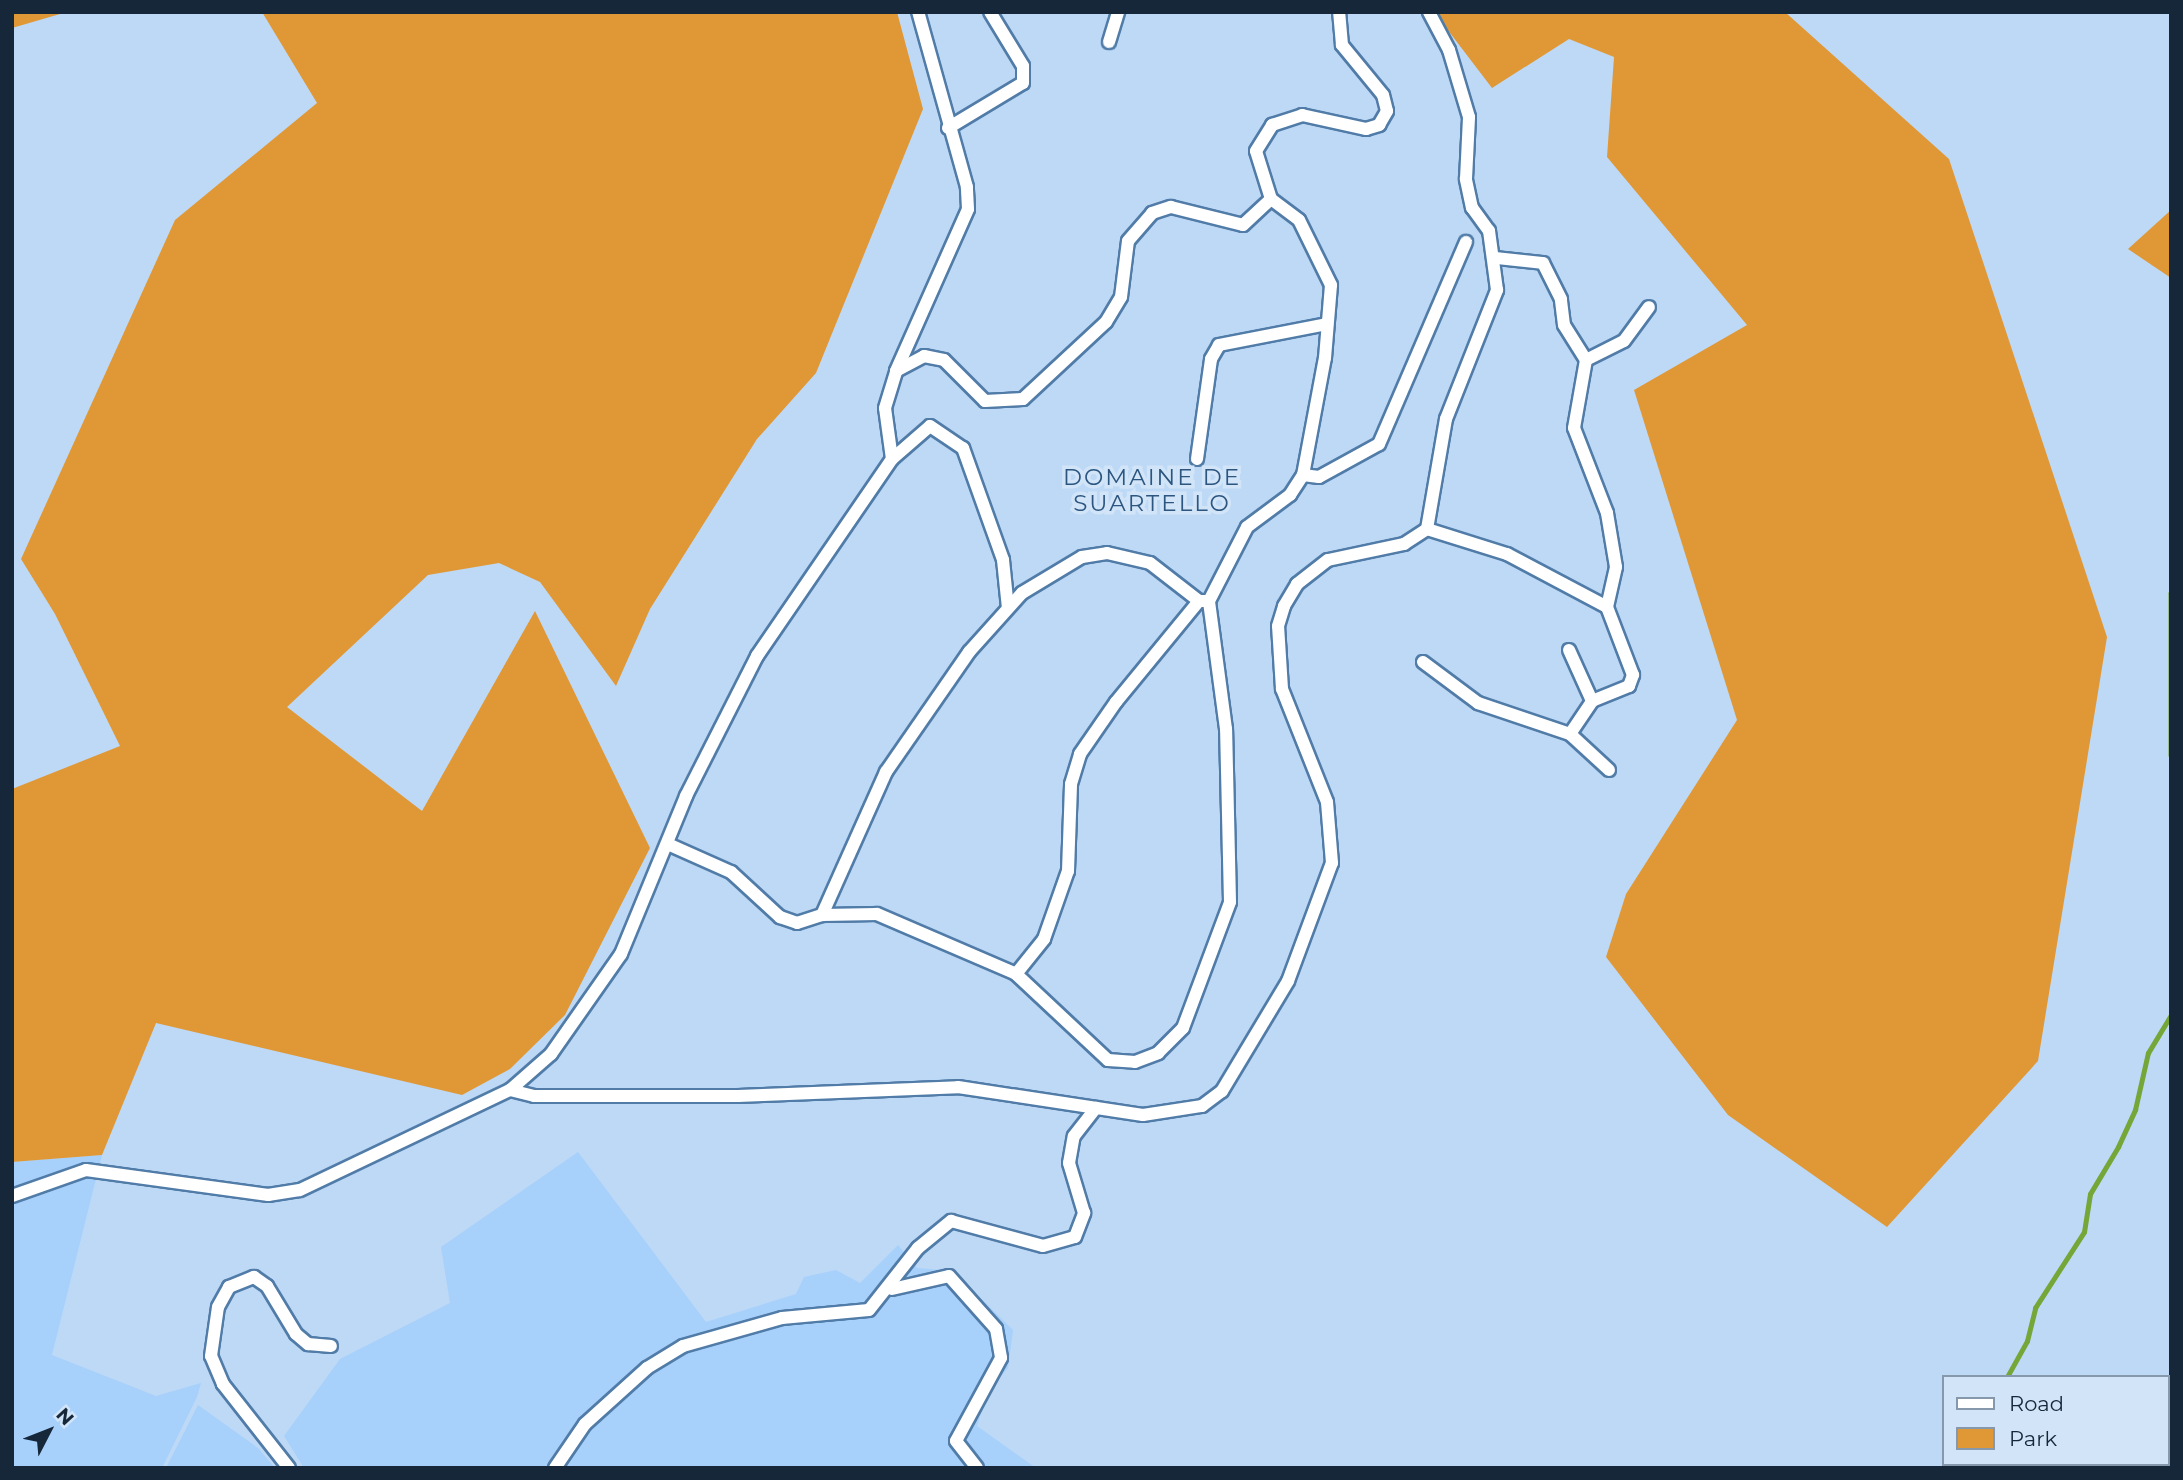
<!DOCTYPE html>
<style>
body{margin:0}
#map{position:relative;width:2183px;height:1480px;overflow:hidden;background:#bdd9f6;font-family:Montserrat,sans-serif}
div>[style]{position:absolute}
.built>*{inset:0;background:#a7d0fb}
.green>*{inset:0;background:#e09836}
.stream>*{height:4.5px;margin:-2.25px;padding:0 2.25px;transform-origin:2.25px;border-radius:2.25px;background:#75a638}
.roads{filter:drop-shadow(2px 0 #517ca8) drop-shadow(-2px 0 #517ca8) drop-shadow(0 2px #517ca8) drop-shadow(0 -2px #517ca8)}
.street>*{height:12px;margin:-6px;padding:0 6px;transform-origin:6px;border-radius:6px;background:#fff}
span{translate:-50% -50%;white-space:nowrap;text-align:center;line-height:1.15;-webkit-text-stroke:7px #d2e5f8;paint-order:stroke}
.neighbourhood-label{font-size:23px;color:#2c5680;letter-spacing:2px}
.frame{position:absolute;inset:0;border:14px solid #152739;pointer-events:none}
.legend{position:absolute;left:1942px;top:1375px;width:228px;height:91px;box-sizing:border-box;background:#d2e5f8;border:2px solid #8699ac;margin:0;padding:9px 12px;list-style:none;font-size:21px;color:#152739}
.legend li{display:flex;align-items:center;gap:14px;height:35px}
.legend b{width:35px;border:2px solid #8699ac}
.north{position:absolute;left:14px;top:1396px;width:70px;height:70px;-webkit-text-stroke:5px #d2e5f8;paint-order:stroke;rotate:48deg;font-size:19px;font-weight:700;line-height:28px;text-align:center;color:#152739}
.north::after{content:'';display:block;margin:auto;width:24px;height:32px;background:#152739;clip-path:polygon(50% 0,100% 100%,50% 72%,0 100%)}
</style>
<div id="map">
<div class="built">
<div style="clip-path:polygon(578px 1152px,706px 1322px,796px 1294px,804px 1277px,836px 1270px,860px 1283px,898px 1245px,917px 1268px,953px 1271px,1013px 1330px,1008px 1368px,988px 1391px,977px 1426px,1036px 1468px,304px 1468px,284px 1436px,340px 1359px,450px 1303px,441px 1247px)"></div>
<div style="clip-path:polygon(102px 1155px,52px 1355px,156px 1396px,201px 1383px,197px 1397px,162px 1468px,12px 1468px,12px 1162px)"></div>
<div style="clip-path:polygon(198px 1405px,258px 1448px,275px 1468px,166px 1468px)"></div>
</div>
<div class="green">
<div style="clip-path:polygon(12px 12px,67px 12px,12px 28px)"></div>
<div style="clip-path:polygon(262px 12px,897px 12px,923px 109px,816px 373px,757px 439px,650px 609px,616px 686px,540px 582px,499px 563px,428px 575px,287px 707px,422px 811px,535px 611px,650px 848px,565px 1015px,510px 1069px,462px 1095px,156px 1023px,102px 1155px,12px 1162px,12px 789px,120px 746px,55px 614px,21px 559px,175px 220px,317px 103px)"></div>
<div style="clip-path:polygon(1434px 12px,1785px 12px,1949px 159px,2107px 637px,2038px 1061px,1887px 1227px,1728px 1115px,1606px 957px,1626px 894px,1737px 720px,1634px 390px,1747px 325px,1607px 157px,1614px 57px,1569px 39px,1492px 88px)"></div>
<div style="clip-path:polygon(2171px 210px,2171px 278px,2128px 249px)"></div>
</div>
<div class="stream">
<div style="left:2171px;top:593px;width:162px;rotate:90deg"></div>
<div style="left:2007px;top:1377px;width:41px;rotate:-60.9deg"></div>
<div style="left:2027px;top:1341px;width:34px;rotate:-76deg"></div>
<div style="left:2035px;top:1308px;width:90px;rotate:-57.2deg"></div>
<div style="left:2084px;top:1232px;width:38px;rotate:-81deg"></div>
<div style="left:2090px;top:1194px;width:55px;rotate:-59.2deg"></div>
<div style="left:2118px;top:1147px;width:41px;rotate:-65.3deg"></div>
<div style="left:2135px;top:1110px;width:58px;rotate:-77.2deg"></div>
<div style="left:2148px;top:1053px;width:44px;rotate:-58.8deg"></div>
<div style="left:1962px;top:1468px;width:4px;rotate:-76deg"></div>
</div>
<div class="roads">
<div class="street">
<div style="left:1109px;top:42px;width:31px;rotate:-73deg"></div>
<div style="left:948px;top:128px;width:87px;rotate:-31deg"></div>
<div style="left:1023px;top:83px;width:17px;rotate:-90deg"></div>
<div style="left:1023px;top:66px;width:63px;rotate:-121.4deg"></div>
<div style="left:1586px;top:360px;width:42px;rotate:-26.6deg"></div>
<div style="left:1624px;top:341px;width:42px;rotate:-53.7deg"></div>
<div style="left:896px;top:371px;width:32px;rotate:-28deg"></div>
<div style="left:924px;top:356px;width:20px;rotate:11deg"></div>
<div style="left:944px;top:360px;width:58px;rotate:45deg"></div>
<div style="left:985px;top:401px;width:38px;rotate:-3deg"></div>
<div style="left:1023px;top:399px;width:113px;rotate:-42.9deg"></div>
<div style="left:1106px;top:322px;width:29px;rotate:-59deg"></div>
<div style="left:1121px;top:297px;width:56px;rotate:-82.9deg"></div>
<div style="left:1128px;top:241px;width:37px;rotate:-49deg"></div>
<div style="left:1152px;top:213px;width:20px;rotate:-18deg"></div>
<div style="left:1171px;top:207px;width:74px;rotate:14deg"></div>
<div style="left:1243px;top:225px;width:38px;rotate:-43deg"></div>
<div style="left:1271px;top:199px;width:50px;rotate:-107.4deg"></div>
<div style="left:1256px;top:151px;width:31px;rotate:-58deg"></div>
<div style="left:1272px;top:125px;width:32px;rotate:-18deg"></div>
<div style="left:1302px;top:115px;width:66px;rotate:12.3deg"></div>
<div style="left:1366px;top:129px;width:14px;rotate:-17deg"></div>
<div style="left:1379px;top:125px;width:16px;rotate:-60deg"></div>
<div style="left:1387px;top:111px;width:16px;rotate:-104deg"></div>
<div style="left:1383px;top:95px;width:65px;rotate:-129.4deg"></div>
<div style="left:1342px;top:45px;width:33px;rotate:-95deg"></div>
<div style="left:892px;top:459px;width:50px;rotate:-41deg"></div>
<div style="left:930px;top:426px;width:40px;rotate:34deg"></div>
<div style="left:963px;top:448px;width:119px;rotate:70.3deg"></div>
<div style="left:1003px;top:560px;width:48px;rotate:84.1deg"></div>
<div style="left:1197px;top:459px;width:101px;rotate:-82deg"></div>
<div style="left:1211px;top:359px;width:16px;rotate:-60deg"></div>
<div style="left:1219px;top:345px;width:110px;rotate:-11deg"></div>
<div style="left:1303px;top:475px;width:16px;rotate:7deg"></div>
<div style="left:1319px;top:477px;width:68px;rotate:-28.8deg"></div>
<div style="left:1379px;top:444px;width:220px;rotate:-66.7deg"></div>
<div style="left:1427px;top:529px;width:84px;rotate:17.4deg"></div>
<div style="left:1507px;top:554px;width:113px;rotate:27.9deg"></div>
<div style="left:1569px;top:650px;width:56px;rotate:65.7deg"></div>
<div style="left:1423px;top:662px;width:69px;rotate:36.7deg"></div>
<div style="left:1478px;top:703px;width:97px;rotate:18.6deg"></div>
<div style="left:1570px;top:734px;width:40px;rotate:-56deg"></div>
<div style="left:1592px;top:701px;width:40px;rotate:-22deg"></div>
<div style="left:1629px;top:686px;width:12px;rotate:-70deg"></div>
<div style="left:1633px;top:675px;width:73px;rotate:-110.9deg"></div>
<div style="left:1607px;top:607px;width:41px;rotate:-77.3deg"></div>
<div style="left:1616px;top:567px;width:55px;rotate:-99.5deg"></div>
<div style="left:1607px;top:513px;width:91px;rotate:-111.2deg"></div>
<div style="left:1574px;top:428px;width:69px;rotate:-80deg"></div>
<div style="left:1586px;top:360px;width:41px;rotate:-122.2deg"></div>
<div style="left:1564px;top:325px;width:26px;rotate:-97deg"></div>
<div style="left:1561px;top:299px;width:40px;rotate:-116.6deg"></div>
<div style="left:1543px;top:263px;width:47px;rotate:-173.9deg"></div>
<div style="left:1570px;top:734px;width:53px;rotate:42.7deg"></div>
<div style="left:670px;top:845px;width:67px;rotate:23.9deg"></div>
<div style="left:731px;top:872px;width:67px;rotate:42.6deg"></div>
<div style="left:780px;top:917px;width:18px;rotate:19deg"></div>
<div style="left:797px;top:923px;width:26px;rotate:-18deg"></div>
<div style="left:822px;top:915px;width:55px;rotate:-1deg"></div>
<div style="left:877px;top:914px;width:151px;rotate:23.3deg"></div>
<div style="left:1016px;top:974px;width:126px;rotate:43.1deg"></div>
<div style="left:1108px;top:1060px;width:27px;rotate:4deg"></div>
<div style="left:1135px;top:1062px;width:25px;rotate:-21deg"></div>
<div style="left:1158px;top:1053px;width:35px;rotate:-45deg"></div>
<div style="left:1183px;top:1028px;width:134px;rotate:-69.5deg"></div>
<div style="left:1230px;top:902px;width:173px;rotate:-91.3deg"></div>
<div style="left:1226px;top:729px;width:129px;rotate:-97.6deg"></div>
<div style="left:1209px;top:601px;width:83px;rotate:-62.8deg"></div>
<div style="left:1247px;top:527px;width:54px;rotate:-36.7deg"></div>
<div style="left:1290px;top:495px;width:24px;rotate:-57deg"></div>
<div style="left:1303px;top:475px;width:119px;rotate:-79.4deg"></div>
<div style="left:1325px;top:358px;width:73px;rotate:-85.3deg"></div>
<div style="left:1331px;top:285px;width:72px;rotate:-116.2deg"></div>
<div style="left:1299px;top:220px;width:35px;rotate:-143deg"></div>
<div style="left:822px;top:915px;width:157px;rotate:-65.9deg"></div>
<div style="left:886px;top:772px;width:146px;rotate:-55.3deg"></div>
<div style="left:969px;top:652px;width:79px;rotate:-48.1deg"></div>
<div style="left:1022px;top:593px;width:70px;rotate:-31deg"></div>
<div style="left:1082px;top:557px;width:25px;rotate:-9deg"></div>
<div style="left:1107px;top:553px;width:44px;rotate:13.1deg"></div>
<div style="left:1150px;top:563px;width:62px;rotate:37.8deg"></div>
<div style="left:1016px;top:974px;width:45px;rotate:-51.3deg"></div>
<div style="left:1044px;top:939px;width:72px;rotate:-70.6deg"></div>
<div style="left:1068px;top:871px;width:87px;rotate:-88deg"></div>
<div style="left:1071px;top:784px;width:31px;rotate:-73deg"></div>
<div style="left:1080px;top:754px;width:63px;rotate:-55.3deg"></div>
<div style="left:1116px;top:702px;width:131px;rotate:-50.6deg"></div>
<div style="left:1199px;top:601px;width:6px"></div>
<div style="left:510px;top:1090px;width:25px;rotate:14deg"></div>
<div style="left:534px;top:1096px;width:204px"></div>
<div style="left:738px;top:1096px;width:220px;rotate:-2.3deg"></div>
<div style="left:958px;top:1087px;width:187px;rotate:8.6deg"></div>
<div style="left:1143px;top:1115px;width:60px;rotate:-8.7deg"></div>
<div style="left:1202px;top:1106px;width:25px;rotate:-37deg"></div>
<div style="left:1222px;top:1091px;width:128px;rotate:-59deg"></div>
<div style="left:1288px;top:981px;width:126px;rotate:-69.6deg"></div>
<div style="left:1332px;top:863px;width:61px;rotate:-94.7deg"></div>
<div style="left:1327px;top:802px;width:122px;rotate:-111.7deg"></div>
<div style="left:1282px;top:689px;width:63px;rotate:-93.6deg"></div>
<div style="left:1278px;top:626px;width:21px;rotate:-73deg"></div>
<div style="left:1284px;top:606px;width:26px;rotate:-59deg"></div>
<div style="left:1297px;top:584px;width:39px;rotate:-38deg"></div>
<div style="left:1328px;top:560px;width:78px;rotate:-11.9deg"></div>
<div style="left:1404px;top:544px;width:27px;rotate:-33deg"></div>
<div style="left:1427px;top:529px;width:112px;rotate:-80.2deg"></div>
<div style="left:1446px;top:419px;width:139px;rotate:-68.4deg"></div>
<div style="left:1497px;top:290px;width:60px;rotate:-97.7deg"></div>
<div style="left:1489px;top:231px;width:29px;rotate:-126deg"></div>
<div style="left:1472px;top:208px;width:30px;rotate:-102deg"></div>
<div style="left:1466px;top:179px;width:62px;rotate:-87.2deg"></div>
<div style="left:1469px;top:117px;width:70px;rotate:-106.6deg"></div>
<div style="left:1449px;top:50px;width:43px;rotate:-117.8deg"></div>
<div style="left:12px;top:1196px;width:78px;rotate:-19.4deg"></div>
<div style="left:86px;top:1170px;width:184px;rotate:7.8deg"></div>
<div style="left:268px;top:1195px;width:32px;rotate:-9deg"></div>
<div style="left:300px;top:1190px;width:233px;rotate:-25.5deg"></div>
<div style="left:510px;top:1090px;width:55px;rotate:-41.3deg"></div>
<div style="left:551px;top:1054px;width:122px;rotate:-55deg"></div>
<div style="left:621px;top:954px;width:171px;rotate:-67.6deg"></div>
<div style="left:686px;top:796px;width:157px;rotate:-63.1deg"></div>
<div style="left:757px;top:656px;width:239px;rotate:-55.6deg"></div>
<div style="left:892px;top:459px;width:51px;rotate:-97.8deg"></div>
<div style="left:885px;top:408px;width:39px;rotate:-73deg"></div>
<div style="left:896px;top:371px;width:177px;rotate:-66deg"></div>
<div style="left:968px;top:209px;width:22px;rotate:-93deg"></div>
<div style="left:967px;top:187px;width:182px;rotate:-105.6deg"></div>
<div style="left:892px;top:1289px;width:58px;rotate:-12.8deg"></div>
<div style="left:949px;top:1276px;width:71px;rotate:48.4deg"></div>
<div style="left:996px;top:1329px;width:29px;rotate:80deg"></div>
<div style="left:1001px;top:1358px;width:94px;rotate:118.5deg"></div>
<div style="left:956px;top:1441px;width:34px;rotate:52deg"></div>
<div style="left:2167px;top:1395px;width:6px;rotate:-45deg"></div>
<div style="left:289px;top:1468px;width:107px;rotate:-128.2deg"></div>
<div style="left:223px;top:1384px;width:30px;rotate:-113deg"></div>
<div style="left:211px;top:1356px;width:49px;rotate:-81.9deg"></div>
<div style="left:218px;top:1307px;width:23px;rotate:-61deg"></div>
<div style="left:229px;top:1287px;width:27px;rotate:-22deg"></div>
<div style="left:254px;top:1277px;width:16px;rotate:35deg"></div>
<div style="left:267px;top:1286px;width:56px;rotate:58.9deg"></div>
<div style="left:296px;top:1334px;width:16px;rotate:40deg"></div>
<div style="left:308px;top:1344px;width:23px;rotate:5deg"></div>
<div style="left:555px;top:1468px;width:53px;rotate:-55.7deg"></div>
<div style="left:585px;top:1424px;width:84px;rotate:-42.1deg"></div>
<div style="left:647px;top:1368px;width:42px;rotate:-31.4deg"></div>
<div style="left:683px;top:1346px;width:103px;rotate:-15.8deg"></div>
<div style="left:782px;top:1318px;width:87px;rotate:-5.3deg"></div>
<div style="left:869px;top:1310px;width:79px;rotate:-51.7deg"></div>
<div style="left:918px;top:1248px;width:43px;rotate:-39.3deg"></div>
<div style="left:951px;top:1221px;width:95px;rotate:15.2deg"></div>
<div style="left:1043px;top:1246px;width:33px;rotate:-16deg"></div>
<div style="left:1075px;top:1237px;width:26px;rotate:-69deg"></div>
<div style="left:1084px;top:1213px;width:52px;rotate:-106.7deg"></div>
<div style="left:1069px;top:1163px;width:27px;rotate:-80deg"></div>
<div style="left:1074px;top:1136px;width:36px;rotate:-52deg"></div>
<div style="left:2142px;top:1468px;width:4px;rotate:-76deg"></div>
</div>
</div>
<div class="neighbourhood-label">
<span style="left:1152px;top:490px">DOMAINE DE<br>SUARTELLO</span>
</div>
<div class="frame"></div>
<ul class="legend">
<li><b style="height:9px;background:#fff"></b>Road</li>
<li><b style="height:19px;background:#e09836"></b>Park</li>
</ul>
<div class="north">N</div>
</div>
